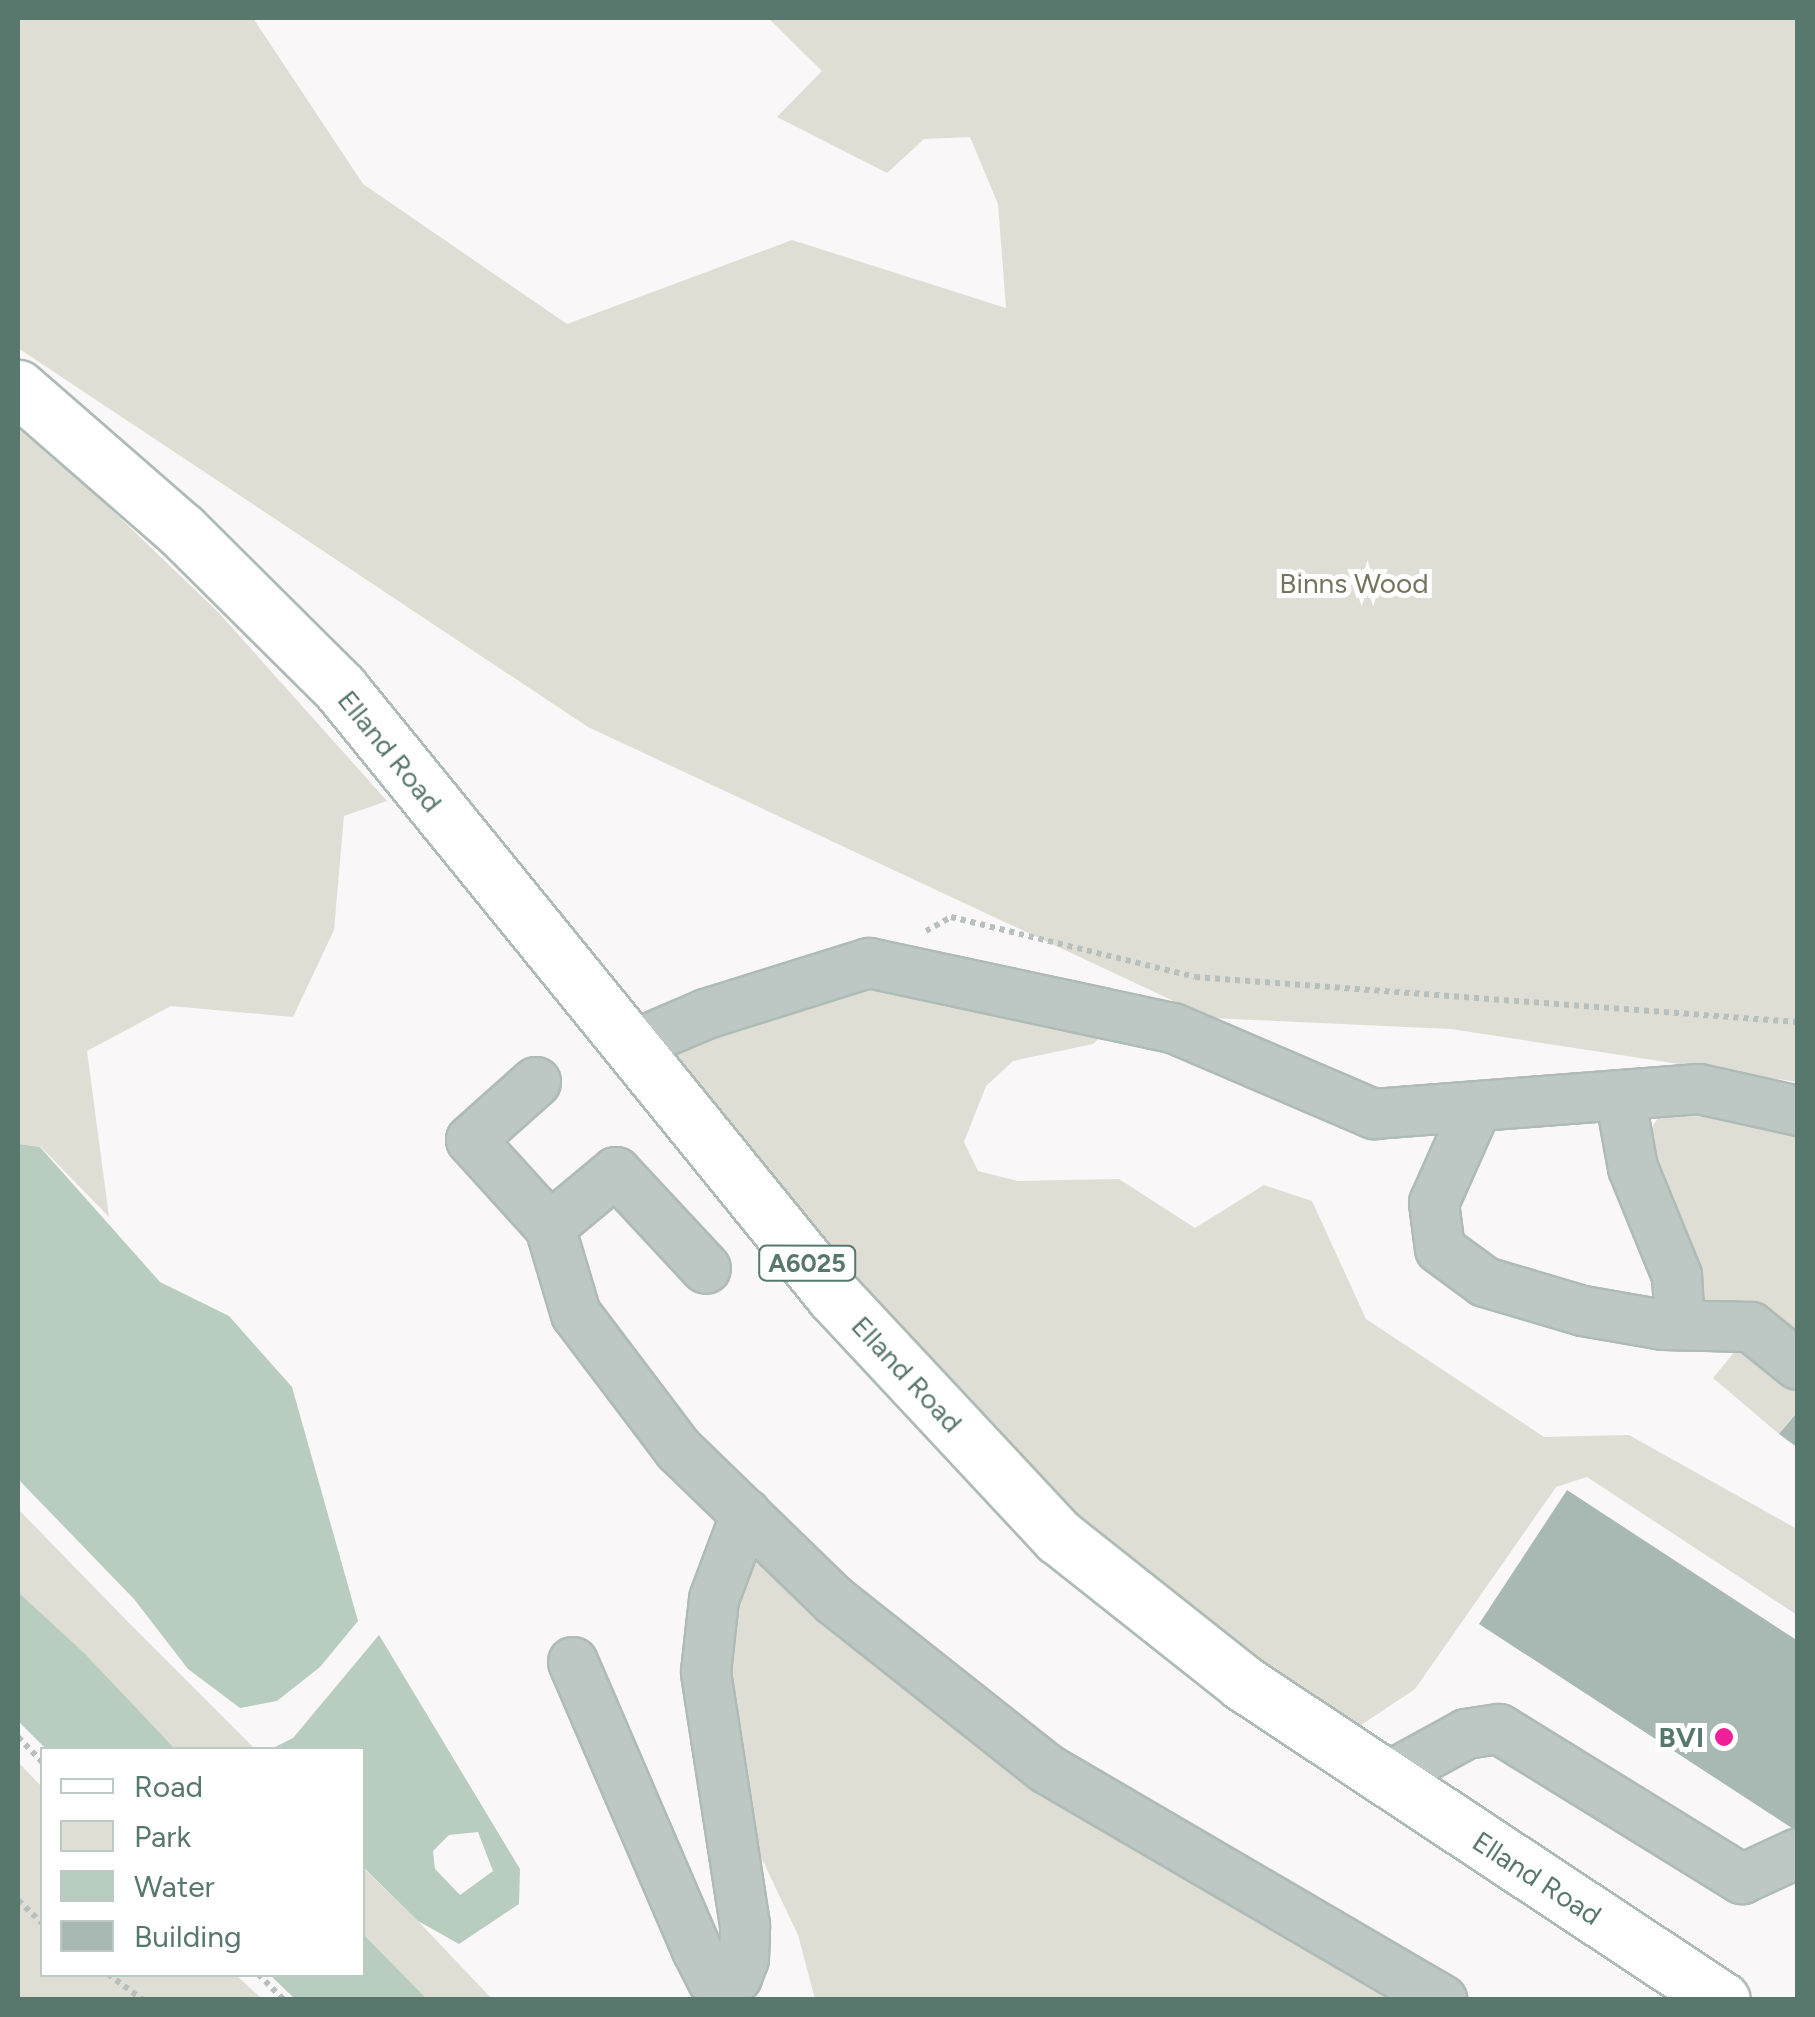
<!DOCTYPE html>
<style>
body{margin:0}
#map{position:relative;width:1815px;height:2017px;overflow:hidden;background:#f9f7f7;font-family:Figtree,sans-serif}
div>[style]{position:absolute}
.green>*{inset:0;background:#dfded5}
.water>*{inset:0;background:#b8ccc0}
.building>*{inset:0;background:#a8b9b3}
.path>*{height:6px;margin-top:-3px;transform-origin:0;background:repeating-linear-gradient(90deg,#b8c0bd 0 5px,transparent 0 10px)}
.roads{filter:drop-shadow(2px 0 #afbbb6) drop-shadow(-2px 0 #afbbb6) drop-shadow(0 2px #afbbb6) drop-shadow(0 -2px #afbbb6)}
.minor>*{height:48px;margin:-24px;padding:0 24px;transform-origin:24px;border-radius:24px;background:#bdc8c4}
.major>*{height:55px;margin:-27.5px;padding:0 27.5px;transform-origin:27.5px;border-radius:27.5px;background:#fff}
.dots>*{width:28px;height:28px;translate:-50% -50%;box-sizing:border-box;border:5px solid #fff;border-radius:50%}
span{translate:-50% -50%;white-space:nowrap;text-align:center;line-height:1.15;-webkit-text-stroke:10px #fff;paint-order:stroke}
.shield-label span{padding:2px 8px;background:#fff;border:2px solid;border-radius:8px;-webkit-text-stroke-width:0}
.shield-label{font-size:25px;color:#59786d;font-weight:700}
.park-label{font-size:28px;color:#75755d}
.street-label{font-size:28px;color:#59786d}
.poi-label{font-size:28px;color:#59786d;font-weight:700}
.right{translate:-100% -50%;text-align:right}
.frame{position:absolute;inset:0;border:20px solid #59786d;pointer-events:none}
.legend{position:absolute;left:40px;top:1747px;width:325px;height:230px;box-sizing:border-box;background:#fff;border:2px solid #bdc9c5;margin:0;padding:12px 18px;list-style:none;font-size:30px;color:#59786d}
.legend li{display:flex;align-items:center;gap:20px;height:50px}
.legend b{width:50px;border:2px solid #bdc9c5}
</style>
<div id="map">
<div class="green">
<div style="clip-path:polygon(18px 18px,253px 18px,363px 184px,567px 324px,792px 240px,1006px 308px,998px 204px,970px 137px,924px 139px,887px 173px,777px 117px,822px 71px,768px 18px,1797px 18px,1797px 1082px,1451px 1029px,1210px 1018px,588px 727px,18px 348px)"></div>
<div style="clip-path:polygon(18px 420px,219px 613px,387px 801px,344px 816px,334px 930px,293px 1017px,171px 1006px,87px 1051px,109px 1217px,41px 1147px,18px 1144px)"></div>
<div style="clip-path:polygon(884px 984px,1112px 1027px,1093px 1044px,1013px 1061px,986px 1086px,964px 1142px,978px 1171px,1018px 1181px,1119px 1179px,1195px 1228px,1264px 1185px,1312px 1201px,1366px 1319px,1544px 1437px,1629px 1435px,1797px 1529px,1797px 1615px,1587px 1477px,1556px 1487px,1415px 1689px,1349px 1733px,1068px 1527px,660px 1060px,718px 997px)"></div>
<div style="clip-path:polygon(1660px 1115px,1753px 1118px,1797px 1131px,1797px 1348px,1699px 1312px,1637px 1150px)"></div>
<div style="clip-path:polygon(1744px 1340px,1797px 1381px,1797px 1411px,1779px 1434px,1713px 1378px)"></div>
<div style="clip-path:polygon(18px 1509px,131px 1625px,255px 1749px,175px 1749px,18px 1592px)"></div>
<div style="clip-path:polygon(763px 1551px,1408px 1999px,815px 1999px,798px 1935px,743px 1819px,725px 1675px,733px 1603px,750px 1562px)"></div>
<div style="clip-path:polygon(18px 1762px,42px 1787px,42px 1974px,236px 1975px,262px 1999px,18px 1999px)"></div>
<div style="clip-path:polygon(362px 1867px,418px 1921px,492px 1999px,427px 1999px,363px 1934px)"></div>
</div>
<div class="water">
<div style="clip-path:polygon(18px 1144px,40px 1147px,160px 1282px,229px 1316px,292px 1387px,358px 1621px,320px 1667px,277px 1701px,240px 1708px,188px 1669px,134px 1599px,18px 1479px)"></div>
<div style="clip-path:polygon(18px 1592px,85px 1654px,175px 1749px,46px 1749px,18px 1721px)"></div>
<div style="clip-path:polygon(evenodd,379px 1635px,520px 1869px,519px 1904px,459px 1944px,418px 1921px,363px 1867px,362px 1750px,271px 1749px,293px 1738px,379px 1635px,478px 1832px,493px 1871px,460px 1895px,435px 1869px,433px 1851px,449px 1835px,478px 1832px)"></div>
<div style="clip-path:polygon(363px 1934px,427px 1999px,295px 1999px,270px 1975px,362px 1974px)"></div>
</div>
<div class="building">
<div style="clip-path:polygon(1798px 1411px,1798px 1448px,1779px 1434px)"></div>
<div style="clip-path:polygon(1567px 1490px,1798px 1641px,1798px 1832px,1479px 1624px)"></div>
</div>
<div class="path">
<div style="left:926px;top:931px;width:29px;rotate:-29deg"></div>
<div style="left:951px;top:917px;width:251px;rotate:13.8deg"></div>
<div style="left:1195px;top:977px;width:605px;rotate:4.27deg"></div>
<div style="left:18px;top:1737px;width:35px;rotate:46deg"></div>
<div style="left:18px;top:1900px;width:33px;rotate:44deg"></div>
<div style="left:108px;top:1974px;width:44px;rotate:36.6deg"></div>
<div style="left:258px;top:1974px;width:37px;rotate:45deg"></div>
</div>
<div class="roads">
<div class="minor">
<div style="left:631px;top:1046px;width:82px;rotate:-23.1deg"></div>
<div style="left:706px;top:1014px;width:171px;rotate:-17.4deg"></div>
<div style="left:869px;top:963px;width:311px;rotate:12.1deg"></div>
<div style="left:1173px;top:1028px;width:219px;rotate:23.2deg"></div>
<div style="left:1374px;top:1114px;width:326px;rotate:-4.4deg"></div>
<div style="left:1699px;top:1089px;width:101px;rotate:12.5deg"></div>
<div style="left:536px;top:1082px;width:87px;rotate:138.3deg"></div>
<div style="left:471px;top:1140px;width:118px;rotate:47.8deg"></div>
<div style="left:550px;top:1227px;width:91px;rotate:73.4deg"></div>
<div style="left:576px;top:1314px;width:171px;rotate:52.9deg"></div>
<div style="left:679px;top:1450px;width:217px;rotate:44.1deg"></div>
<div style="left:835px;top:1601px;width:270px;rotate:38.4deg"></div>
<div style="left:1047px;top:1769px;width:458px;rotate:30.3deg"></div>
<div style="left:1620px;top:1096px;width:73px;rotate:79.8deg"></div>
<div style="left:1633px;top:1168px;width:117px;rotate:67.8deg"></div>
<div style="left:1677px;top:1276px;width:49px;rotate:86.5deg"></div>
<div style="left:1475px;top:1111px;width:101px;rotate:114deg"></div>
<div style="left:1434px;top:1203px;width:46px;rotate:82.6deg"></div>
<div style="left:1440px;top:1249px;width:56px;rotate:36.3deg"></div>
<div style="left:1485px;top:1282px;width:102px;rotate:16.5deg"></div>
<div style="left:1583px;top:1311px;width:81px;rotate:9.9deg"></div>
<div style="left:1663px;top:1325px;width:88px;rotate:1.3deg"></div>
<div style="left:1751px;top:1327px;width:60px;rotate:39deg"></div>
<div style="left:550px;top:1227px;width:86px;rotate:-39.8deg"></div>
<div style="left:616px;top:1172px;width:132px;rotate:47.1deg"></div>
<div style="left:573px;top:1662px;width:314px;rotate:66.7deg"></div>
<div style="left:697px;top:1950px;width:35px;rotate:63deg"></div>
<div style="left:713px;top:1981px;width:11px;rotate:15deg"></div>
<div style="left:724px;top:1984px;width:15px;rotate:-28deg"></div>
<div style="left:737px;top:1977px;width:19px;rotate:-69deg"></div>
<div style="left:744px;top:1959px;width:34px;rotate:-88deg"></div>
<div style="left:745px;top:1925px;width:256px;rotate:-98.8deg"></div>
<div style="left:706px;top:1672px;width:73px;rotate:-83.7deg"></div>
<div style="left:714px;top:1599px;width:91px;rotate:-69.4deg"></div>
<div style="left:1386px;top:1778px;width:91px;rotate:-28.8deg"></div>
<div style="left:1466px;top:1734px;width:33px;rotate:-9deg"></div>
<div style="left:1499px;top:1729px;width:286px;rotate:31.7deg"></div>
<div style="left:1742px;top:1879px;width:62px;rotate:-24.9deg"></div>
</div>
<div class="major">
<div style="left:18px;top:388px;width:216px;rotate:41.1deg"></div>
<div style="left:181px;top:530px;width:224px;rotate:44.8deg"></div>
<div style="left:340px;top:688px;width:783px;rotate:50.91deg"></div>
<div style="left:834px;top:1296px;width:330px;rotate:47deg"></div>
<div style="left:1059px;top:1537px;width:235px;rotate:38.4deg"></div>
<div style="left:1243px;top:1683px;width:574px;rotate:33.5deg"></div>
</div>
</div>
<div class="dots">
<div style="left:1724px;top:1737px;background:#f02099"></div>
</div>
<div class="shield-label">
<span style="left:807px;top:1263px">A6025</span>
</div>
<div class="park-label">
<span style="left:1354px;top:583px">Binns Wood</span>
</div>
<div class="street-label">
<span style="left:390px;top:751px;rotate:51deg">Elland Road</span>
<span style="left:907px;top:1374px;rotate:47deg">Elland Road</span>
<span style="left:1537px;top:1878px;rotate:33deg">Elland Road</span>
</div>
<div class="poi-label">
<span class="right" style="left:1704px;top:1737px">BVI</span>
</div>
<div class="frame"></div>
<ul class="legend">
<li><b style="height:12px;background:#fff"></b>Road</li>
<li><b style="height:28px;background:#dfded5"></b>Park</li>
<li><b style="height:28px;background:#b8ccc0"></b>Water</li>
<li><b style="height:28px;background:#a8b9b3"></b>Building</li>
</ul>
</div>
